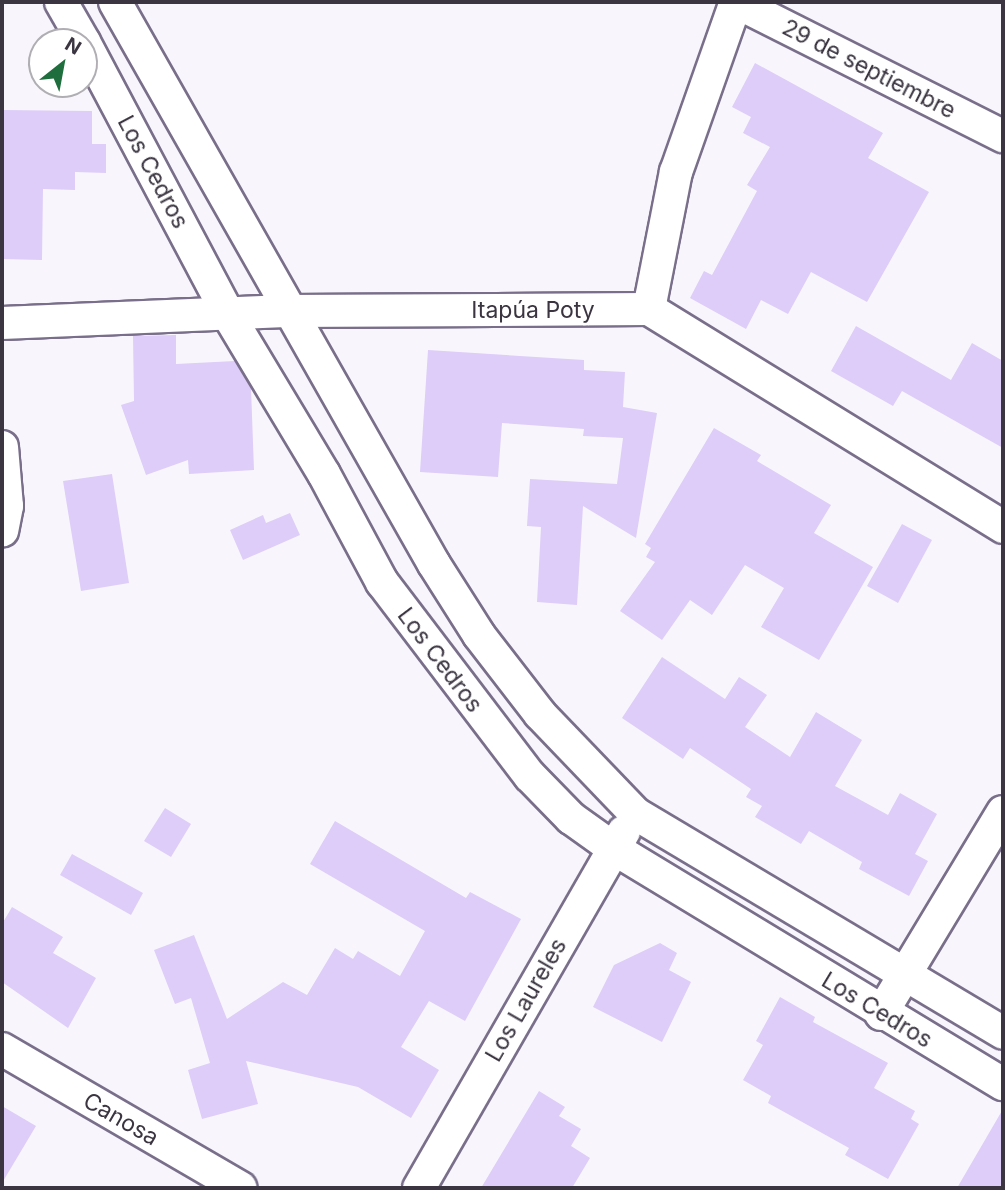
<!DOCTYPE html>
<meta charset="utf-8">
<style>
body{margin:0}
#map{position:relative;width:1005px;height:1190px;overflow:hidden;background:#f8f6fc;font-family:Inter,sans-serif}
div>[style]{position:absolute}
.building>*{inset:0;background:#ddcdf8}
.roads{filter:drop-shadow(2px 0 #796f8a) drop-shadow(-2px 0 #796f8a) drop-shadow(0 2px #796f8a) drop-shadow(0 -2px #796f8a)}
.minor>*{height:32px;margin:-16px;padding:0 16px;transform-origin:16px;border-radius:16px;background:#fff}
span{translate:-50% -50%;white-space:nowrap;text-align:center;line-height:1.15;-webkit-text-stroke:5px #fff;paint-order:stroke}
.street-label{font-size:23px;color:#3a3541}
.frame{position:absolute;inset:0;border:4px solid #3a3541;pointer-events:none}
.north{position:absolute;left:28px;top:28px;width:70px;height:70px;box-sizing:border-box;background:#fff;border:2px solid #b0aeb3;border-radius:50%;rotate:31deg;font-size:19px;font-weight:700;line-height:28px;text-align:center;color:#3a3541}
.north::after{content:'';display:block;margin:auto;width:24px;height:32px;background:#1f6e3e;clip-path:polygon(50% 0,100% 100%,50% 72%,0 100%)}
</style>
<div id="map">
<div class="building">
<div style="clip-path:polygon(755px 63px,883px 133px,868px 158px,929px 192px,867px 302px,811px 272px,788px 314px,761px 300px,746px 329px,690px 298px,704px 271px,712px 275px,757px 191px,747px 185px,770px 147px,743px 133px,751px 117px,732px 107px)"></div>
<div style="clip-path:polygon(2px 110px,92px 111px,92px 144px,106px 144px,106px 173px,75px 172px,75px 190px,43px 189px,42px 260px,2px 259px)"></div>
<div style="clip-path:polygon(856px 326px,951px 380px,972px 343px,1003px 361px,1003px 448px,902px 391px,893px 406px,831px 371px)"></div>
<div style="clip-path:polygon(176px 335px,176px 364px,235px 361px,251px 388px,254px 470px,189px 474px,188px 460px,146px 475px,121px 405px,134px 401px,133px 336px)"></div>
<div style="clip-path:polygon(428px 350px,584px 360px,584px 370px,625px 372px,623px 407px,657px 413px,636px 538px,583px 506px,577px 605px,537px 602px,541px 527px,527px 526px,530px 479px,617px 484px,623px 438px,583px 436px,584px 429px,502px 423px,498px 477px,420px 472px)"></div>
<div style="clip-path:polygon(714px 428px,761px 455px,757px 461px,831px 505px,814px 533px,873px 567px,819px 660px,761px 627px,784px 588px,745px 565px,712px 615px,690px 600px,662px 640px,620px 611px,655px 562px,646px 557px,651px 548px,645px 544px)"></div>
<div style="clip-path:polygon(112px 474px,129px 583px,81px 591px,63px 481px)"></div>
<div style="clip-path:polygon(290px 513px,300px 535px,243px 560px,230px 530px,263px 515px,266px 523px)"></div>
<div style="clip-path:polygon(902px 524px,932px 540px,898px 603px,867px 586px)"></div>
<div style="clip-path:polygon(662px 657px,725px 699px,739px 677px,767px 695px,745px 727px,790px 757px,816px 712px,862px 740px,835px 786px,888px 815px,900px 793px,937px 814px,915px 854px,928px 861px,909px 896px,859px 869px,862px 862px,809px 831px,801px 844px,755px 817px,762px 806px,746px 797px,751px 789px,690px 748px,683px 759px,622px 718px)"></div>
<div style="clip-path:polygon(165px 808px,191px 824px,171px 857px,144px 841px)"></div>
<div style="clip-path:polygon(335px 821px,466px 898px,470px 892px,521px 919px,465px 1021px,429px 1001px,401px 1047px,439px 1070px,411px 1118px,358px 1087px,246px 1061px,258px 1104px,202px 1119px,188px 1070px,210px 1063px,191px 998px,175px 1004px,154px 950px,194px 935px,227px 1019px,283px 982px,307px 995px,335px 948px,353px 959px,358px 951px,400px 976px,425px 931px,310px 864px)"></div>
<div style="clip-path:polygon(72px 854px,143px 893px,131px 915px,60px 875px)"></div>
<div style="clip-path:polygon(12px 907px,63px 937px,53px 953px,96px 978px,68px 1028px,2px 982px,2px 924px)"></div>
<div style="clip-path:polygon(660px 943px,677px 953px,669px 970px,691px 982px,662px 1042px,593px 1007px,614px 965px)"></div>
<div style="clip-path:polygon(780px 997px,815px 1017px,813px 1022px,888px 1063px,874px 1088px,915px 1111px,911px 1119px,919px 1124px,888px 1179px,845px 1155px,849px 1148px,768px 1103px,771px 1096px,743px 1080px,763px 1045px,756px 1041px)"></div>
<div style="clip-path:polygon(539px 1091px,565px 1107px,559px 1116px,581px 1129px,571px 1146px,590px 1158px,572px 1188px,481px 1188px)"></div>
<div style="clip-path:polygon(2px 1106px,36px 1126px,2px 1183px)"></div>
<div style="clip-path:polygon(1003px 1109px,1003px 1188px,957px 1188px)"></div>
</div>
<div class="roads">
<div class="minor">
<div style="left:61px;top:2px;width:46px;rotate:60.1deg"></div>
<div style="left:115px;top:2px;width:646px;rotate:60.42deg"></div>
<div style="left:434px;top:564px;width:84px;rotate:57.6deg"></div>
<div style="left:479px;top:635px;width:100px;rotate:52.3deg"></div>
<div style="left:540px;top:714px;width:139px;rotate:46.2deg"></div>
<div style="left:636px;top:814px;width:427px;rotate:30.8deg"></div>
<div style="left:736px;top:2px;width:299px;rotate:26.7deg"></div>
<div style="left:84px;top:42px;width:310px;rotate:62.1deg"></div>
<div style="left:229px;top:316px;width:184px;rotate:59deg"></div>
<div style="left:324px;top:474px;width:123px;rotate:61.8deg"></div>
<div style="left:382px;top:582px;width:244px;rotate:52.7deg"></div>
<div style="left:530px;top:776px;width:59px;rotate:45.7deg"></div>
<div style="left:571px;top:818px;width:52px;rotate:35.5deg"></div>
<div style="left:613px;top:848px;width:456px;rotate:31.2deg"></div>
<div style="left:649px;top:309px;width:140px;rotate:-78.9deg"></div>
<div style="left:676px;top:172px;width:180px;rotate:-70.6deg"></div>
<div style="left:2px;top:323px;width:284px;rotate:-2.4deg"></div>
<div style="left:286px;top:311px;width:363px;rotate:-0.3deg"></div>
<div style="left:649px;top:309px;width:416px;rotate:31.6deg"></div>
<div style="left:2px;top:447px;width:59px;rotate:85.2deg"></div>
<div style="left:7px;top:506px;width:25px;rotate:101deg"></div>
<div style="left:881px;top:1014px;width:236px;rotate:-58.9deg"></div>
<div style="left:2px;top:1049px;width:276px;rotate:30.2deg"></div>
<div style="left:419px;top:1188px;width:411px;rotate:-60.1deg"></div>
</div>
</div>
<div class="street-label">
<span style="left:869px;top:69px;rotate:27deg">29 de septiembre</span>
<span style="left:153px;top:172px;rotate:62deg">Los Cedros</span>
<span style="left:533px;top:310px">Itapúa Poty</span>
<span style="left:440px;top:660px;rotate:53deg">Los Cedros</span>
<span style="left:526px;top:1000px;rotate:-60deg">Los Laureles</span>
<span style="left:877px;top:1010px;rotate:31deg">Los Cedros</span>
<span style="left:121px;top:1119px;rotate:30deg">Canosa</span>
</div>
<div class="frame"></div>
<div class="north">N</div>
</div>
